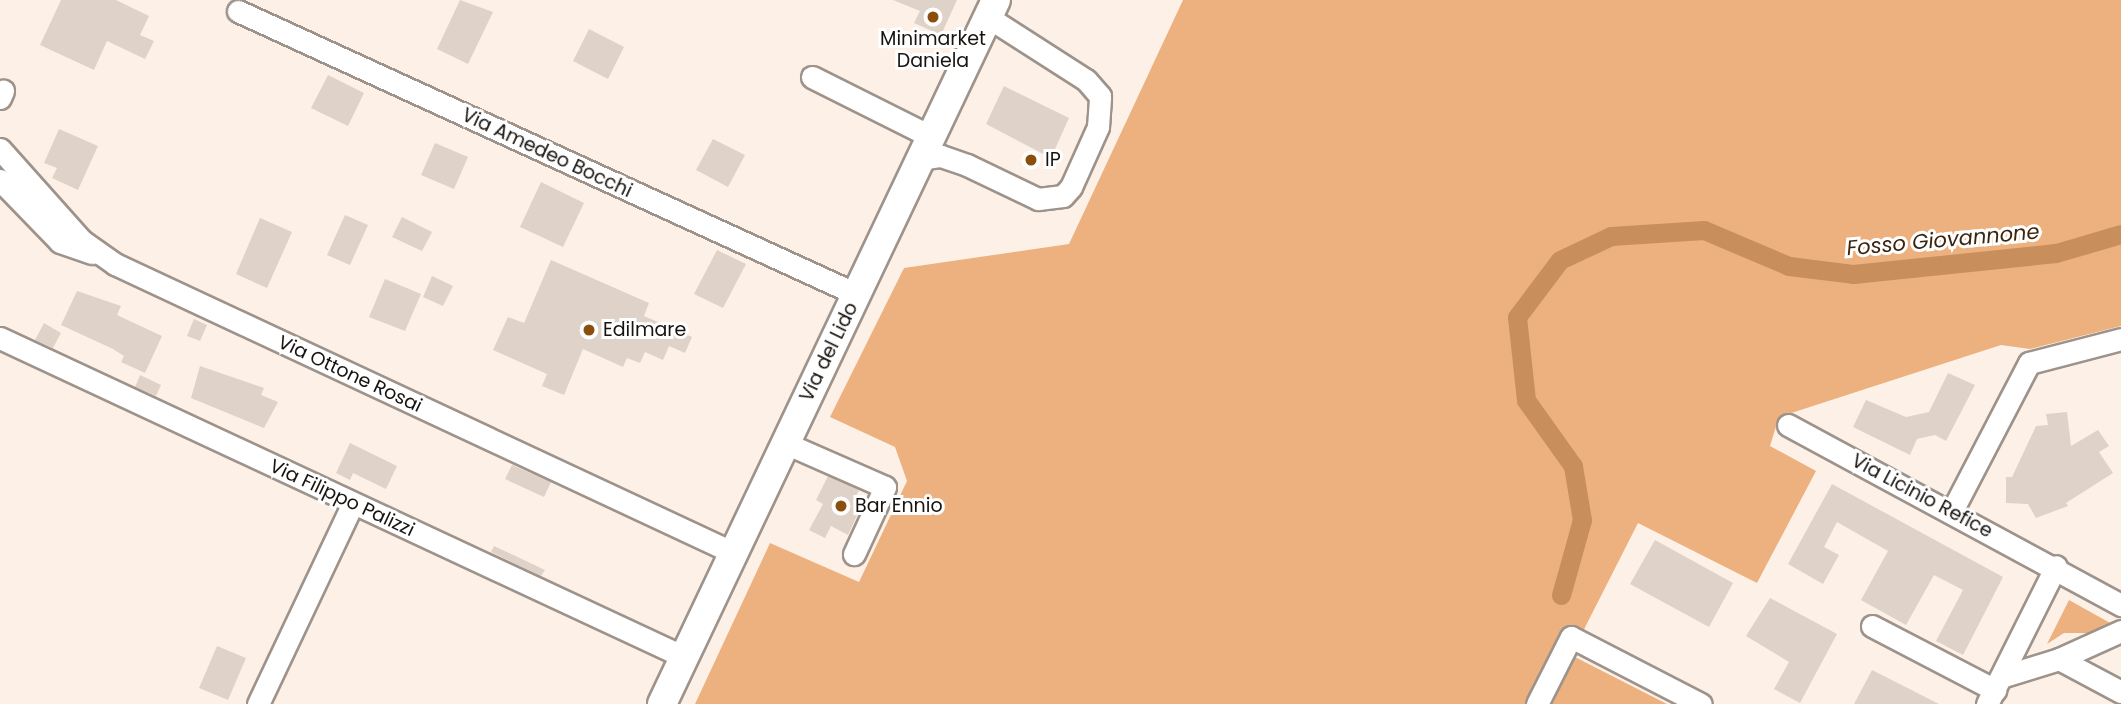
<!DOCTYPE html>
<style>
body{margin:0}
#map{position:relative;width:2121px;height:704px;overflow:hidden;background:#fdf1e7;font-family:Poppins,sans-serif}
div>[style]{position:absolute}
.green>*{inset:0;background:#edb17f}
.canal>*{height:19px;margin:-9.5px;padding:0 9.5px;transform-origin:9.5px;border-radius:9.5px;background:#c88e5c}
.building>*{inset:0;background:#ded2c9}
.roads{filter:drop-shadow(2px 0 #9e938b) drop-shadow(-2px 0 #9e938b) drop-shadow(0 2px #9e938b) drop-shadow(0 -2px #9e938b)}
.minor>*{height:21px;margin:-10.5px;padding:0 10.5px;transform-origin:10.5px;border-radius:10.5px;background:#fff}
.major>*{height:28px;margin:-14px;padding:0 14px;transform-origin:14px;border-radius:14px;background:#fff}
.dots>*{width:19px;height:19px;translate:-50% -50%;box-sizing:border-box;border:4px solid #fff;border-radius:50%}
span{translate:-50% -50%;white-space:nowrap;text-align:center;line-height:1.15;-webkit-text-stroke:6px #fff;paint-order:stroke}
.poi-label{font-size:19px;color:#171310}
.left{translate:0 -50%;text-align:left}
.street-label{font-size:19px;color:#171310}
.water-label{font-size:21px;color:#3c240e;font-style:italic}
</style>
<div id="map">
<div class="green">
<div style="clip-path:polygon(1183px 0,2121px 0,2121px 326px,2030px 349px,2001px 345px,1779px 417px,1770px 446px,1816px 471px,1757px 583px,1638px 523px,1571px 655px,1667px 704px,695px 704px,770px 543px,859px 582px,907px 481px,895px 447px,830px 417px,904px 268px,1069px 244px)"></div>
<div style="clip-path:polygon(2069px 600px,2112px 624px,2092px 633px,2064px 633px,2047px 644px)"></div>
</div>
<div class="canal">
<div style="left:1561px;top:595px;width:78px;rotate:-74.4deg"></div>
<div style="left:1582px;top:520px;width:55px;rotate:-99.5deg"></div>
<div style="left:1573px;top:466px;width:81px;rotate:-125.5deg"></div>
<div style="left:1526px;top:400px;width:83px;rotate:-96.2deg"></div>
<div style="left:1517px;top:317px;width:71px;rotate:-53deg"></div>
<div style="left:1560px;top:260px;width:56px;rotate:-25.2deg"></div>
<div style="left:1611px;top:236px;width:93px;rotate:-3.7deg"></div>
<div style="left:1704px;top:230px;width:92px;rotate:23deg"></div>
<div style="left:1789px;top:266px;width:64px;rotate:7.1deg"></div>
<div style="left:1853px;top:274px;width:204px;rotate:-5.9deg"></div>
<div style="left:2056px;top:253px;width:68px;rotate:-16.3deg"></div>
</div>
<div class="building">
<div style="clip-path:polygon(61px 0,116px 0,149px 16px,140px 35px,154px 41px,145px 59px,107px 41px,94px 70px,40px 45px)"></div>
<div style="clip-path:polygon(460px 0,493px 12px,468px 64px,437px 49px)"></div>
<div style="clip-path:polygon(893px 0,957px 0,941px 35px,914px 23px,920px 11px)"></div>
<div style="clip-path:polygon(589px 29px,624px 47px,608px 79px,573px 61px)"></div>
<div style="clip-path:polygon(328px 75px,364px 93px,348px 126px,311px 108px)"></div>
<div style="clip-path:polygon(1004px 86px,1069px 118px,1051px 158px,986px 124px)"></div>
<div style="clip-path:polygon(59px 129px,98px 146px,78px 190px,52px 178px,57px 168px,44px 163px)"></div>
<div style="clip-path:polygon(713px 139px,745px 155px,728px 187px,696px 170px)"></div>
<div style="clip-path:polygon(435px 143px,468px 157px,454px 189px,421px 175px)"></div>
<div style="clip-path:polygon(541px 182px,584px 203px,563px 247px,520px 227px)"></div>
<div style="clip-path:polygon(345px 215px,368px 225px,350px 265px,327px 255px)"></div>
<div style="clip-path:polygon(402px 217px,432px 232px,422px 251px,392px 237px)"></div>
<div style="clip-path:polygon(260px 218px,292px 232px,267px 288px,236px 274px)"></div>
<div style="clip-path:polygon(717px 250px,746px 264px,723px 308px,694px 294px)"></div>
<div style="clip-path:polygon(551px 260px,649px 303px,644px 316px,692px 337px,685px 353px,669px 346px,663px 360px,645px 352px,640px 363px,627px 358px,623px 367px,583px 349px,564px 395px,542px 386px,547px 374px,493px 350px,508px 317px,524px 323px)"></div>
<div style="clip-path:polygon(432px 276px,453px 286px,443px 306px,423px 297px)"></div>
<div style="clip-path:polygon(385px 279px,421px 294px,405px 331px,369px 317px)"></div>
<div style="clip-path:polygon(77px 291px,121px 306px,117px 315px,162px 336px,145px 373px,121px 362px,124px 356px,113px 349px,61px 325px)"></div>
<div style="clip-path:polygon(194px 319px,207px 325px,200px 341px,187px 336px)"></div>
<div style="clip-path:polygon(44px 323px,61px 333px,53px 348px,35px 340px)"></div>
<div style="clip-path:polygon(200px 366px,264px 388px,261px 395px,278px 402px,264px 428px,191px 398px)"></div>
<div style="clip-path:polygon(1948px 373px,1975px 385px,1946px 441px,1935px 435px,1917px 439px,1910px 455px,1853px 427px,1866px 400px,1906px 417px,1929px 412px)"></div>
<div style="clip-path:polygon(140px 375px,161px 385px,156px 396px,135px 387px)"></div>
<div style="clip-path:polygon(2067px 412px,2071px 446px,2098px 430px,2109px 446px,2099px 452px,2113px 473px,2066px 503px,2068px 506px,2036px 518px,2028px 504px,2006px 503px,2006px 477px,2012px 477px,2036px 426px,2048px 425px,2046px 414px)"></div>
<div style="clip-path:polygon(350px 443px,397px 466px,386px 489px,353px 473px,350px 480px,336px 473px)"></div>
<div style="clip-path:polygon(512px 465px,551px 482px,544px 497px,505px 479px)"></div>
<div style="clip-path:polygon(828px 476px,859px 490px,853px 502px,861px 507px,848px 535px,831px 526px,825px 538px,809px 530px,823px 504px,816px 500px)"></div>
<div style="clip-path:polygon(1832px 484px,2003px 577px,1963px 655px,1936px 641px,1963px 590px,1934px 575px,1906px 625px,1861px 600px,1888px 551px,1837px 522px,1824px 547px,1839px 555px,1823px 584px,1788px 564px)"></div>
<div style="clip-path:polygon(1655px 540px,1733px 583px,1709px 627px,1630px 584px)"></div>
<div style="clip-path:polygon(494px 546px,545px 570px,541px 576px,491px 552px)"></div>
<div style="clip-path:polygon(1770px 598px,1837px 634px,1800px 703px,1774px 689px,1789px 662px,1746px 636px)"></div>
<div style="clip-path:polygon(217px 646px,246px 658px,228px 700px,199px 688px)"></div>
<div style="clip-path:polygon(1872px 670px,1939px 704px,1854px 704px)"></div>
</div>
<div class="roads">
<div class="minor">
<div style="left:238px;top:11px;width:680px;rotate:24.6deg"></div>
<div style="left:812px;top:77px;width:134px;rotate:26.6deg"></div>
<div style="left:0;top:98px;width:8px;rotate:-67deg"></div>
<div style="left:0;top:149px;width:122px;rotate:48.3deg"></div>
<div style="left:81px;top:240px;width:42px;rotate:35.2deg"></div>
<div style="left:115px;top:264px;width:683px;rotate:25.03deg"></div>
<div style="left:921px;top:159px;width:20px;rotate:-9deg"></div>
<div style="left:941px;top:156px;width:28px;rotate:19deg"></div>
<div style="left:967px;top:165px;width:79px;rotate:25.6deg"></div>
<div style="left:1038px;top:199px;width:25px;rotate:-7deg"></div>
<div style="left:1063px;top:196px;width:12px;rotate:-48deg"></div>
<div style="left:1071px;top:187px;width:66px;rotate:-65.8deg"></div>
<div style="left:1098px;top:127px;width:31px;rotate:-86deg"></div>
<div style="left:1100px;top:96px;width:21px;rotate:-131deg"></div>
<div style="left:1086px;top:80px;width:117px;rotate:-147.3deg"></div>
<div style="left:0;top:180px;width:86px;rotate:45.9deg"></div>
<div style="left:60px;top:242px;width:34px;rotate:19deg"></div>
<div style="left:0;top:338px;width:755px;rotate:25deg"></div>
<div style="left:1788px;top:425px;width:379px;rotate:28.4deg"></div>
<div style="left:785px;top:443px;width:109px;rotate:23.7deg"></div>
<div style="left:885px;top:487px;width:74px;rotate:114.8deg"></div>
<div style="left:1952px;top:511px;width:167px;rotate:-62.5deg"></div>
<div style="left:2029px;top:363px;width:95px;rotate:-14.6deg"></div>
<div style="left:1872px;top:626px;width:139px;rotate:27.5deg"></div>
<div style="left:2059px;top:659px;width:70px;rotate:28deg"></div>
<div style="left:2001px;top:677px;width:61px;rotate:-17.2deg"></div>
<div style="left:2059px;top:659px;width:68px;rotate:-24.3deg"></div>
<div style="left:258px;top:704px;width:222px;rotate:-64.7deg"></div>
<div style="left:1537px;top:704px;width:75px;rotate:-63.1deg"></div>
<div style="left:1571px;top:637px;width:146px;rotate:27.3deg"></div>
<div style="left:1987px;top:704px;width:154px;rotate:-63.4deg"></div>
</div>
<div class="major">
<div style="left:662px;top:704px;width:779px;rotate:-64.62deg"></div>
</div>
</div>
<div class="dots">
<div style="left:933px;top:17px;background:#8b4f0d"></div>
<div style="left:1031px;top:160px;background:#8b4f0d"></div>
<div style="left:589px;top:330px;background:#8b4f0d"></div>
<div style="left:841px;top:506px;background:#8b4f0d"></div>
</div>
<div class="poi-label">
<span style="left:933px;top:50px">Minimarket<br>Daniela</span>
<span class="left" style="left:1045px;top:160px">IP</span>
<span class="left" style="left:603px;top:330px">Edilmare</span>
<span class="left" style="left:855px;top:506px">Bar Ennio</span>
</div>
<div class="street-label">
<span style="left:547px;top:153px;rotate:25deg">Via Amedeo Bocchi</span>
<span style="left:829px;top:352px;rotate:-64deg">Via del Lido</span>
<span style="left:350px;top:374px;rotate:25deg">Via Ottone Rosai</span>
<span style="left:1922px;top:496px;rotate:28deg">Via Licinio Refice</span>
<span style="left:342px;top:498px;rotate:25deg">Via Filippo Palizzi</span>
</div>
<div class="water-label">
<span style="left:1943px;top:240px;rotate:-5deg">Fosso Giovannone</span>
</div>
</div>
